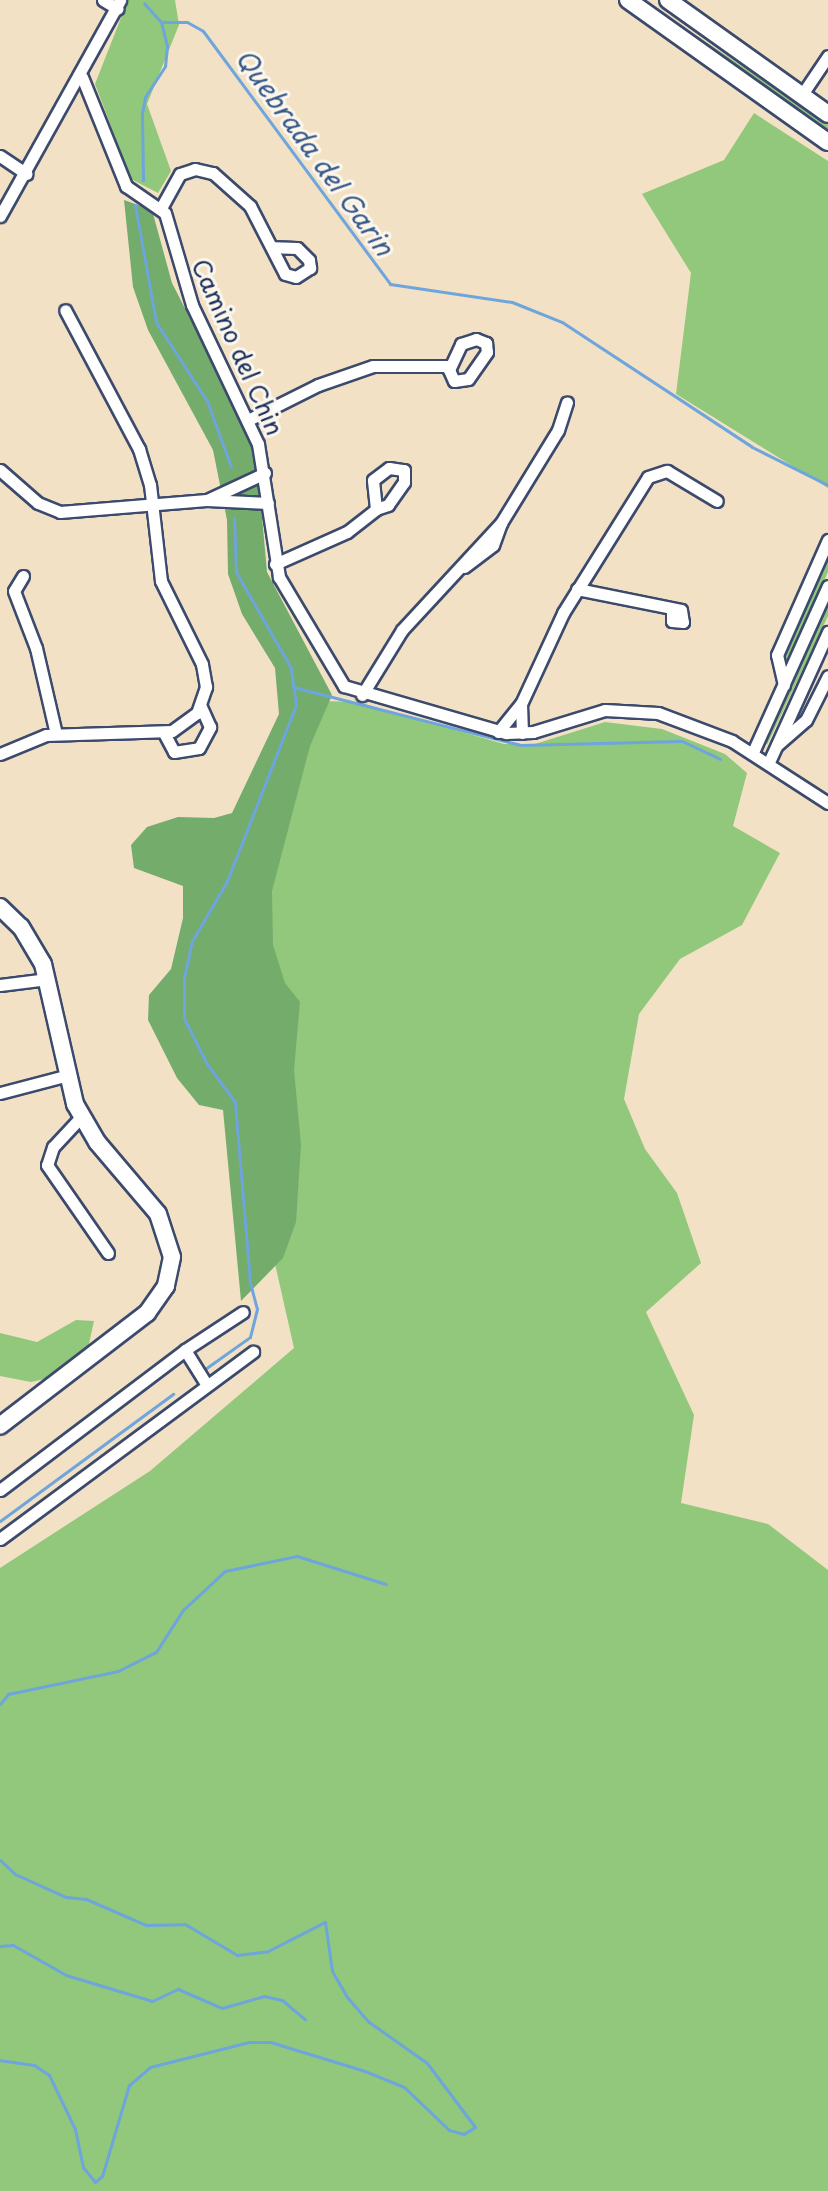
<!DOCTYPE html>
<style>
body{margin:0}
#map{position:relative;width:828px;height:2191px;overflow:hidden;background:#f3e1c5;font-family:"Playpen Sans",sans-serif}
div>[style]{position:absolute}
.green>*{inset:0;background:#91c87b}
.forest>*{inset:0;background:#74ac6b}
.stream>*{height:3px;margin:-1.5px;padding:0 1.5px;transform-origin:1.5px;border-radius:1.5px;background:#6da5dc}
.roads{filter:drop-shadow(2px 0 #3b4a6d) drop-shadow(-2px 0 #3b4a6d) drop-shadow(0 2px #3b4a6d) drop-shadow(0 -2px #3b4a6d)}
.street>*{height:11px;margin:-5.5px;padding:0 5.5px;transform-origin:5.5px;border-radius:5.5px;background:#fff}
.secondary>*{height:16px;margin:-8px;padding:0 8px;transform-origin:8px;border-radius:8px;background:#fff}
span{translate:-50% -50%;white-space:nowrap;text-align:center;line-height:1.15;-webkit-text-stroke:6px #fbf7ec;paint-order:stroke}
.street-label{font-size:24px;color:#1b2f5e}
.water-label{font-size:26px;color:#38588a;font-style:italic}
</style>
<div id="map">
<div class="green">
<div style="clip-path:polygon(128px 0,175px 0,179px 25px,147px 104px,171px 171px,158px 193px,131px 179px,95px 84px)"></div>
<div style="clip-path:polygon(697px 36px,828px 124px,828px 134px,694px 40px)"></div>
<div style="clip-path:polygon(754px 113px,828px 161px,828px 488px,676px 394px,691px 273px,642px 194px,724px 160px)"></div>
<div style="clip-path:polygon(828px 550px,828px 572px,785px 667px,783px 650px)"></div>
<div style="clip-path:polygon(828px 602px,828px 616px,767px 745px,766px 741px)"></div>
<div style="clip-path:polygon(321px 701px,358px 702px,504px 744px,535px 744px,605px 722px,662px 729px,725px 754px,747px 773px,733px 826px,780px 853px,742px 925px,680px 959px,639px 1014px,624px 1099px,645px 1149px,677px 1193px,701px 1263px,646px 1312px,694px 1415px,681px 1503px,768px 1524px,828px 1570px,828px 2191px,0 2191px,0 1568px,150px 1471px,294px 1348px,273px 1255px,203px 1027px)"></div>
<div style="clip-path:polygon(76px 1320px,94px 1321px,87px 1353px,58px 1376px,31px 1382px,0 1376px,0 1333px,37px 1342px)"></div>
</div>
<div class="forest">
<div style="clip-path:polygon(124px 200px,152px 210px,172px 283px,239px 414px,257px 461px,267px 572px,332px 695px,310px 746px,272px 891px,273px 945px,285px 983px,300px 1002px,294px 1070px,301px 1145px,296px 1222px,283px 1258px,241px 1301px,223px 1110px,199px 1105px,177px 1078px,148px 1020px,149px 995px,171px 969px,183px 918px,183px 886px,134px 868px,131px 845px,147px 827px,178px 817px,214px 818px,232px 813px,279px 714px,275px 668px,242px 614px,228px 574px,227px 520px,213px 450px,148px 330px,133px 287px)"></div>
</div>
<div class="stream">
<div style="left:161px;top:22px;width:26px"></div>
<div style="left:187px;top:22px;width:18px;rotate:29deg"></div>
<div style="left:203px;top:31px;width:315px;rotate:53.5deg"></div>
<div style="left:390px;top:284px;width:123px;rotate:8.4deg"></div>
<div style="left:512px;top:302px;width:54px;rotate:21.8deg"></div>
<div style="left:562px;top:322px;width:227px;rotate:33.3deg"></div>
<div style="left:752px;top:447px;width:85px;rotate:26.6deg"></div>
<div style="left:143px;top:180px;width:67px;rotate:-90.9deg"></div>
<div style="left:142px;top:113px;width:16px;rotate:-79deg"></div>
<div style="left:145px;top:97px;width:37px;rotate:-57deg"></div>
<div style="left:165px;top:66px;width:20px;rotate:-84deg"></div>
<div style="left:167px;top:46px;width:25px;rotate:-104deg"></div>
<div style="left:161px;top:22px;width:25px;rotate:-132deg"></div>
<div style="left:135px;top:205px;width:119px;rotate:79.8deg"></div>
<div style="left:156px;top:322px;width:94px;rotate:57.2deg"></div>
<div style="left:207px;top:401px;width:70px;rotate:70deg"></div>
<div style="left:293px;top:687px;width:234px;rotate:14.3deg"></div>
<div style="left:520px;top:745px;width:162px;rotate:-1.4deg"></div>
<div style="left:682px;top:741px;width:42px;rotate:25.3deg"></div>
<div style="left:205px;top:1369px;width:55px;rotate:-35.4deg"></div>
<div style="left:250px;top:1337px;width:29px;rotate:-76deg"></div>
<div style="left:257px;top:1309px;width:28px;rotate:-105deg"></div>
<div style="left:250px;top:1282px;width:181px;rotate:-94.8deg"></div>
<div style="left:235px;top:1102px;width:47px;rotate:-126.4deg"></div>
<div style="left:207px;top:1064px;width:51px;rotate:-116.6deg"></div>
<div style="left:184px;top:1018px;width:40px;rotate:-90deg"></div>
<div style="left:184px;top:978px;width:38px;rotate:-78deg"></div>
<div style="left:192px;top:941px;width:69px;rotate:-59.7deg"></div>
<div style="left:227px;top:881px;width:189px;rotate:-68.6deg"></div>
<div style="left:296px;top:705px;width:37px;rotate:-98deg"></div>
<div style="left:291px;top:668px;width:111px;rotate:-119.8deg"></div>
<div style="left:236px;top:572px;width:54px;rotate:-92.1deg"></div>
<div style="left:0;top:1521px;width:215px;rotate:-36.3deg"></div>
<div style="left:0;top:1704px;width:13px;rotate:-51deg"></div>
<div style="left:8px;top:1694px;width:112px;rotate:-11.8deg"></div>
<div style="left:118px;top:1671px;width:42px;rotate:-26.6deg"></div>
<div style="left:156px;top:1652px;width:50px;rotate:-57.3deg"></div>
<div style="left:183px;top:1610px;width:57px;rotate:-42.9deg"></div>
<div style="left:225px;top:1571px;width:74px;rotate:-11.8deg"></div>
<div style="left:297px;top:1556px;width:93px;rotate:17.5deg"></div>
<div style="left:0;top:1860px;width:21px;rotate:43deg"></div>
<div style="left:15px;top:1874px;width:56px;rotate:24.3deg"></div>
<div style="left:66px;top:1897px;width:20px;rotate:6deg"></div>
<div style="left:86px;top:1899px;width:65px;rotate:23.4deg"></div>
<div style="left:146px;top:1925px;width:39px;rotate:-1deg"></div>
<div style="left:185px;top:1924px;width:61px;rotate:30.8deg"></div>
<div style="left:237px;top:1955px;width:31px;rotate:-7deg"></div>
<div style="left:268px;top:1951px;width:64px;rotate:-27deg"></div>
<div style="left:325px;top:1922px;width:49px;rotate:81.9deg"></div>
<div style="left:332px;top:1971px;width:30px;rotate:60deg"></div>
<div style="left:347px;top:1997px;width:33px;rotate:49deg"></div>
<div style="left:369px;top:2022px;width:71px;rotate:35.3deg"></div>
<div style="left:427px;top:2063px;width:80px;rotate:53.1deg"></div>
<div style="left:475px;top:2127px;width:13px;rotate:148deg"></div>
<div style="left:464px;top:2134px;width:16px;rotate:-165deg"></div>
<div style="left:449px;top:2130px;width:62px;rotate:-136.3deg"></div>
<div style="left:404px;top:2087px;width:42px;rotate:-157.7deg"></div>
<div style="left:365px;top:2071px;width:99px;rotate:-163deg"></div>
<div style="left:270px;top:2042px;width:21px;rotate:180deg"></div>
<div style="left:249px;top:2042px;width:102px;rotate:165.8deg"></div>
<div style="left:150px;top:2067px;width:28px;rotate:139deg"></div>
<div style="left:129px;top:2085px;width:95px;rotate:106.5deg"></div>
<div style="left:102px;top:2176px;width:9px;rotate:139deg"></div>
<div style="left:95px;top:2182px;width:19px;rotate:-129deg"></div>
<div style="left:83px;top:2167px;width:39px;rotate:-102deg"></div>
<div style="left:75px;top:2129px;width:60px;rotate:-115.7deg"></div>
<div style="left:49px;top:2075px;width:18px;rotate:-146deg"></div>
<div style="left:34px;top:2065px;width:34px;rotate:-172deg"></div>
<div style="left:0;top:1946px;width:13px;rotate:-4deg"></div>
<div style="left:13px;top:1945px;width:61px;rotate:29.5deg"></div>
<div style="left:66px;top:1975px;width:90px;rotate:16.8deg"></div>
<div style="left:152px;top:2001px;width:29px;rotate:-25deg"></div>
<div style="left:178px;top:1989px;width:48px;rotate:23.4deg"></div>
<div style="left:222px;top:2008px;width:44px;rotate:-15.9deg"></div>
<div style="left:264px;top:1996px;width:18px;rotate:13deg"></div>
<div style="left:282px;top:2000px;width:30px;rotate:40deg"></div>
</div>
<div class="roads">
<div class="street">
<div style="left:103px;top:0;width:17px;rotate:31deg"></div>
<div style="left:82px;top:77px;width:118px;rotate:68deg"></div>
<div style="left:126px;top:186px;width:47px;rotate:34.7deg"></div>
<div style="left:165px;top:213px;width:96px;rotate:73.6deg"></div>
<div style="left:192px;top:305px;width:154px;rotate:64.6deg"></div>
<div style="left:258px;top:444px;width:135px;rotate:81deg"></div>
<div style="left:279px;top:577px;width:127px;rotate:59.2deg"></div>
<div style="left:344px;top:686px;width:169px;rotate:16.2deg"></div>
<div style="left:506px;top:733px;width:27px;rotate:-2deg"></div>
<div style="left:533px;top:732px;width:75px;rotate:-17deg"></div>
<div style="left:605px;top:710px;width:53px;rotate:3.2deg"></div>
<div style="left:658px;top:713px;width:79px;rotate:20.7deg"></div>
<div style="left:732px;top:741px;width:114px;rotate:32.9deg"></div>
<div style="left:801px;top:96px;width:48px;rotate:-56deg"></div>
<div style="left:0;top:156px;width:32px;rotate:34deg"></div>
<div style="left:161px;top:208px;width:39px;rotate:-61deg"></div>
<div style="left:180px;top:174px;width:16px;rotate:-18deg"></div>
<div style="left:195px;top:169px;width:18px;rotate:13deg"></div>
<div style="left:213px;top:173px;width:50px;rotate:41.7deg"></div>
<div style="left:250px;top:206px;width:76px;rotate:62.8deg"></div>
<div style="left:285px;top:274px;width:11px;rotate:15deg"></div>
<div style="left:296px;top:277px;width:17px;rotate:-33deg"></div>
<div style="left:310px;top:268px;width:8px;rotate:-97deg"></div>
<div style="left:309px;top:260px;width:17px;rotate:-135deg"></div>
<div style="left:297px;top:248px;width:23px;rotate:-178deg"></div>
<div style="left:0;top:216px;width:247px;rotate:-60.9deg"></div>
<div style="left:476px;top:339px;width:11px;rotate:22deg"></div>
<div style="left:486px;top:343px;width:9px;rotate:84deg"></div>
<div style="left:487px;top:352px;width:33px;rotate:125deg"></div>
<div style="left:468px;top:379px;width:14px;rotate:172deg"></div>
<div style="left:454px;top:381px;width:12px;rotate:-114deg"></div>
<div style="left:449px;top:370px;width:29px;rotate:-65deg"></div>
<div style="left:461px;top:344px;width:16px;rotate:-18deg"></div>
<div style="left:248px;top:420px;width:78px;rotate:-26.6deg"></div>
<div style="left:318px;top:385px;width:58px;rotate:-19.1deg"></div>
<div style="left:373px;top:366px;width:76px"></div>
<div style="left:389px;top:468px;width:15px;rotate:8deg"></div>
<div style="left:404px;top:470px;width:12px;rotate:90deg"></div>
<div style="left:404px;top:482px;width:28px;rotate:125deg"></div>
<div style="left:388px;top:505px;width:13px;rotate:162deg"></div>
<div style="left:376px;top:509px;width:29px;rotate:-96deg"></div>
<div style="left:373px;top:480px;width:20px;rotate:-37deg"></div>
<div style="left:0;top:470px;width:50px;rotate:41deg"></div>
<div style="left:38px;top:503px;width:24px;rotate:22deg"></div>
<div style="left:60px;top:512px;width:147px;rotate:-4.7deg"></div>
<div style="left:207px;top:500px;width:61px;rotate:2.8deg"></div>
<div style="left:207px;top:500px;width:64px;rotate:-25deg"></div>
<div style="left:275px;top:564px;width:79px;rotate:-24deg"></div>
<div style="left:347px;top:532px;width:37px;rotate:-38deg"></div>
<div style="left:464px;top:567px;width:36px;rotate:-37deg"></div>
<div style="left:493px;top:545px;width:23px;rotate:-70deg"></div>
<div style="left:501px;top:523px;width:109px;rotate:-58.5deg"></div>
<div style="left:558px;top:430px;width:29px;rotate:-72deg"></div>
<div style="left:23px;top:576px;width:17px;rotate:121deg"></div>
<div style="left:14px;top:591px;width:61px;rotate:68.9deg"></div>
<div style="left:36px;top:648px;width:88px;rotate:76.9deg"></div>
<div style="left:577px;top:589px;width:106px;rotate:11.4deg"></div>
<div style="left:681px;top:610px;width:12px;rotate:81deg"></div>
<div style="left:683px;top:622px;width:11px;rotate:-175deg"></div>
<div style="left:672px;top:621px;width:9px;rotate:-90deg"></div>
<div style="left:784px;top:685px;width:31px;rotate:-103deg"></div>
<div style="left:777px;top:655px;width:126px;rotate:-66.1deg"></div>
<div style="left:362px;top:695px;width:76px;rotate:-58.4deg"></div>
<div style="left:402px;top:630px;width:146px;rotate:-47.2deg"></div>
<div style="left:521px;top:704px;width:29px;rotate:88deg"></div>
<div style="left:498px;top:732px;width:36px;rotate:-51deg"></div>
<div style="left:521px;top:704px;width:100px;rotate:-65.2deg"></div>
<div style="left:563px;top:613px;width:160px;rotate:-58deg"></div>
<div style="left:648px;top:477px;width:20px;rotate:-18deg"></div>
<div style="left:667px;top:471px;width:58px;rotate:31deg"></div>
<div style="left:164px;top:733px;width:21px;rotate:62deg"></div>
<div style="left:174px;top:752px;width:25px;rotate:-9deg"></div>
<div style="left:199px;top:748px;width:24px;rotate:-62deg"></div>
<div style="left:210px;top:727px;width:22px;rotate:-114deg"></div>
<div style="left:777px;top:745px;width:38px;rotate:-41deg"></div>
<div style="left:806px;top:720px;width:49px;rotate:-63.4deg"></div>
<div style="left:753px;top:752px;width:182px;rotate:-65.7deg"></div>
<div style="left:0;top:754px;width:50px;rotate:-22.4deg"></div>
<div style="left:46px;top:735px;width:126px;rotate:-1.8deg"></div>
<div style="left:172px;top:731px;width:31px;rotate:-36deg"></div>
<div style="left:197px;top:713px;width:28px;rotate:-71deg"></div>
<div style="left:206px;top:687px;width:23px;rotate:-100deg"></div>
<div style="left:202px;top:664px;width:93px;rotate:-116.3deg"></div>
<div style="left:161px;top:581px;width:97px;rotate:-96.5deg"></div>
<div style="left:150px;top:485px;width:38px;rotate:-107deg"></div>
<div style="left:139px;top:449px;width:157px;rotate:-118deg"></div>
<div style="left:769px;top:762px;width:143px;rotate:-65.6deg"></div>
<div style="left:0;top:985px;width:48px;rotate:-7.1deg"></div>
<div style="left:0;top:1093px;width:67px;rotate:-14.7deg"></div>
<div style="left:81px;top:1117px;width:41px;rotate:133deg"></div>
<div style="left:53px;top:1147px;width:19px;rotate:108deg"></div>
<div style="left:47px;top:1165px;width:107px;rotate:55.3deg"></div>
<div style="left:185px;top:1350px;width:39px;rotate:58deg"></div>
<div style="left:0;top:1490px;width:232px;rotate:-37.1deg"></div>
<div style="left:185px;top:1350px;width:69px;rotate:-33.2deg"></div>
<div style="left:0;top:1539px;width:315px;rotate:-36.5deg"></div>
</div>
<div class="secondary">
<div style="left:628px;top:0;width:245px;rotate:35.4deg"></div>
<div style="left:668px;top:0;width:196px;rotate:35.5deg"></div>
<div style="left:0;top:907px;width:29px;rotate:44deg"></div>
<div style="left:21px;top:927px;width:43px;rotate:59.3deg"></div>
<div style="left:43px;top:964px;width:144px;rotate:77.1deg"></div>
<div style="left:75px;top:1104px;width:44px;rotate:59.9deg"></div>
<div style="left:97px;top:1142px;width:94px;rotate:49.7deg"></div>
<div style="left:158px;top:1214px;width:45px;rotate:72deg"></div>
<div style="left:172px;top:1257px;width:30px;rotate:102deg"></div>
<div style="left:166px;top:1286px;width:33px;rotate:125deg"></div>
<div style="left:147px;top:1313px;width:185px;rotate:142.5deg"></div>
</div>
</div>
<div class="street-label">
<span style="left:238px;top:347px;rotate:66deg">Camino del Chin</span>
</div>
<div class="water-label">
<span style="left:315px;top:152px;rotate:54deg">Quebrada del Garin</span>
</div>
</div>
